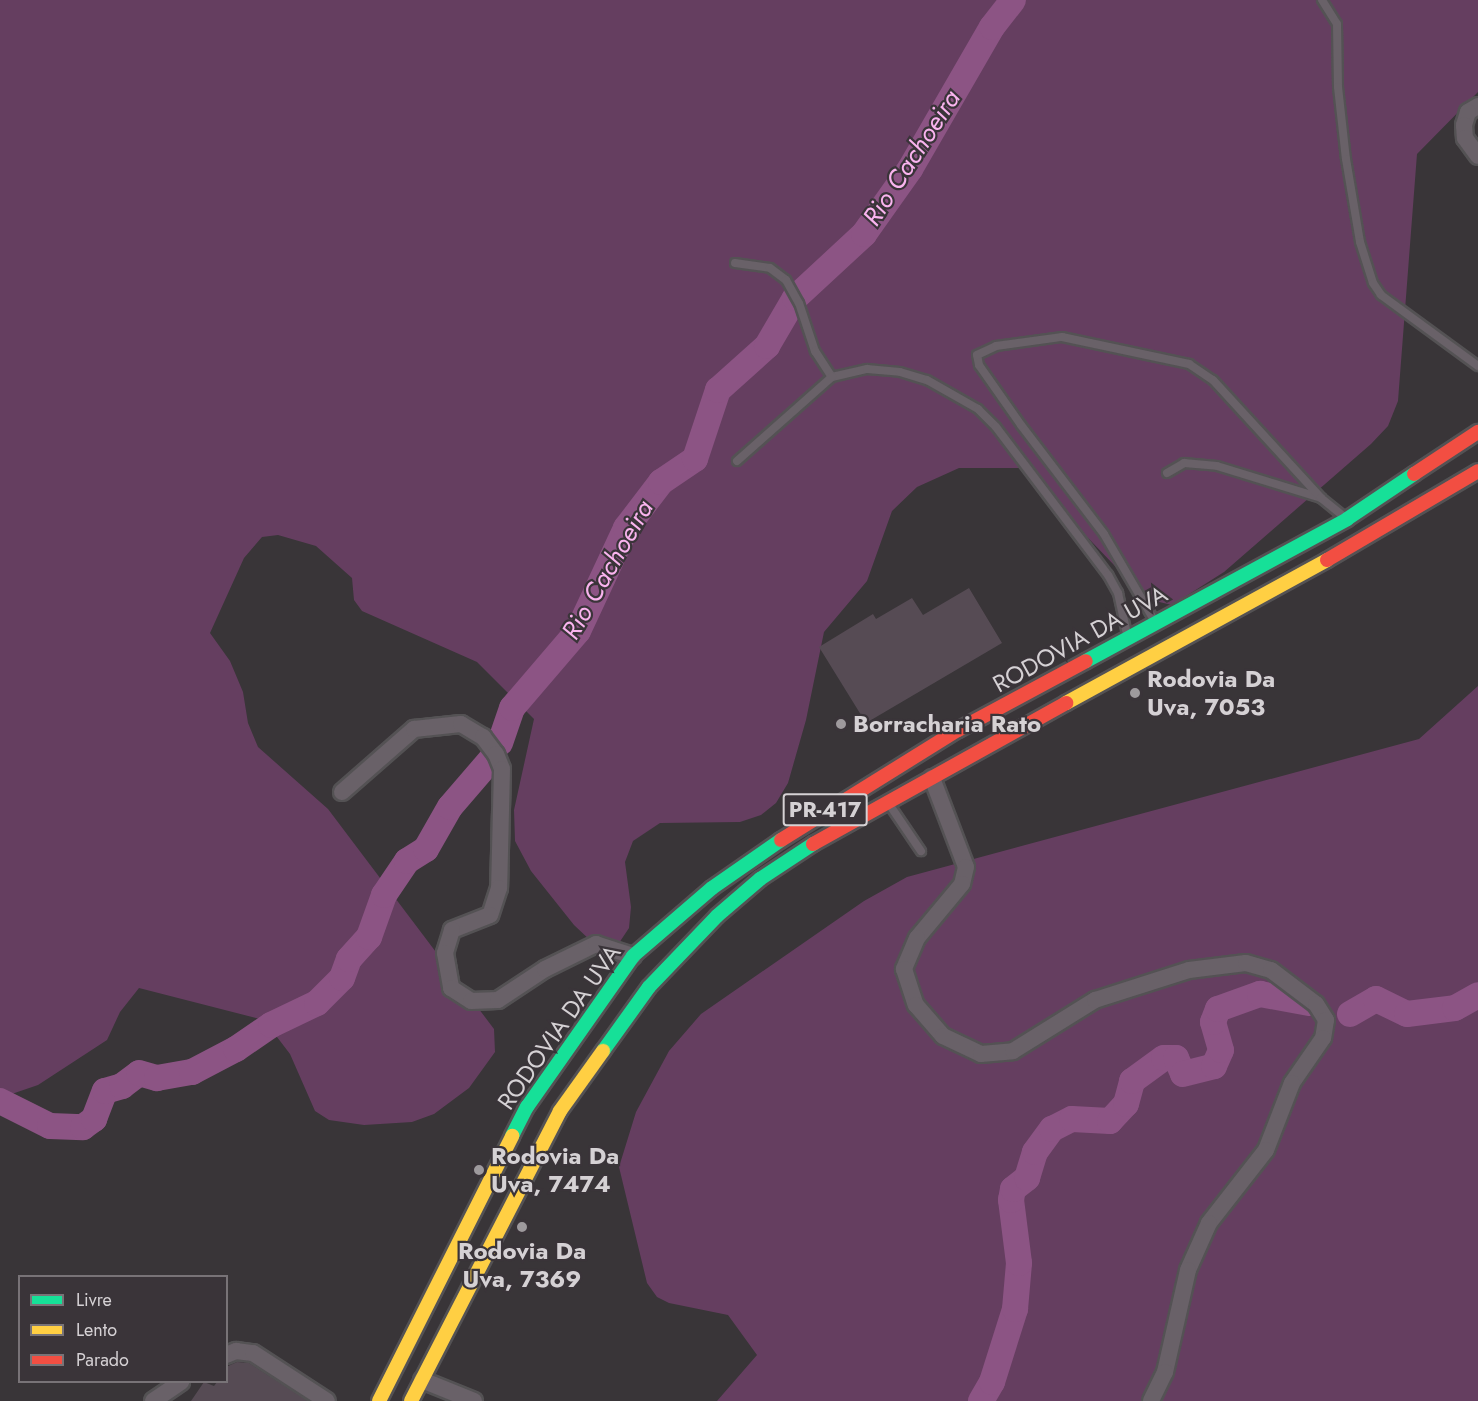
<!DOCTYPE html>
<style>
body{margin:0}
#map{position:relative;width:1478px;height:1401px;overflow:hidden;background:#393538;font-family:Jost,sans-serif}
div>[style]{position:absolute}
.green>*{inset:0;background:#653e60}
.river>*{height:26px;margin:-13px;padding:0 13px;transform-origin:13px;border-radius:13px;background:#8c5484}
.building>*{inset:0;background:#564b54}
.roads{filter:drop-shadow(2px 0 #545254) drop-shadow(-2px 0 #545254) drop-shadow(0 2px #545254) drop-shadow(0 -2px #545254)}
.lane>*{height:8px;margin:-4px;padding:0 4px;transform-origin:4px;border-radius:4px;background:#696168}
.street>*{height:16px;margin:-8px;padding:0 8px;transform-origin:8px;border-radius:8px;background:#696168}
.fast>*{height:14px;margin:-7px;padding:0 7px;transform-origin:7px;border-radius:7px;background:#16e098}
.slow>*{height:14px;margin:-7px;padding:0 7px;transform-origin:7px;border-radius:7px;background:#ffcf43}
.jam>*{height:14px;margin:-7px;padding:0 7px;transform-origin:7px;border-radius:7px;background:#f24e42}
.dots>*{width:16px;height:16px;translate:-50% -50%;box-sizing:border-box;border:3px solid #3a3439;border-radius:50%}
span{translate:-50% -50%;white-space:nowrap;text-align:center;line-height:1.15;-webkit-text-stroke:4.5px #3a3439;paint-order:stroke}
.shield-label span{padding:2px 4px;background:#3a3439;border:2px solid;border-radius:4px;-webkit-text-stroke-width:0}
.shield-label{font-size:22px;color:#d5d1d4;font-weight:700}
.street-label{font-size:24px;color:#d5d1d4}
.poi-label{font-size:24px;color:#d5d1d4;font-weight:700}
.left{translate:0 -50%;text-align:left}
.water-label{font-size:26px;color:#fab4ef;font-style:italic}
.legend{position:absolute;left:18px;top:1275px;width:210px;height:108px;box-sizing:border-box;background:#3a3439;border:2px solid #787377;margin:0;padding:8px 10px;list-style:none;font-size:18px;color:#d5d1d4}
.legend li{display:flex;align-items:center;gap:12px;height:30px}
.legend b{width:30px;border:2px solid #787377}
</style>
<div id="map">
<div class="green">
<div style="clip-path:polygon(0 0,1478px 0,1478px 92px,1417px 154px,1398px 401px,1388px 426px,1371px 444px,1224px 572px,1172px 605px,1155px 601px,1137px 589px,1021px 468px,959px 468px,917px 487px,892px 511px,867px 581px,824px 632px,806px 720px,788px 783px,776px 803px,761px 815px,740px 822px,660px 823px,633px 841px,625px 862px,631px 907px,629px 928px,619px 943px,592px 942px,574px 925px,531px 871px,515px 841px,514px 810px,534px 719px,477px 662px,362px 611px,354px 600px,352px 578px,316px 546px,278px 535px,262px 537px,244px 558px,210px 633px,230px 661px,243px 692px,248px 723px,258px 747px,328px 809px,494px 1029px,495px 1052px,469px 1088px,434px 1114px,412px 1122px,364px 1125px,329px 1120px,315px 1111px,290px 1054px,264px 1020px,139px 988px,120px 1012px,107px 1040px,38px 1085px,0 1098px)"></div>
<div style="clip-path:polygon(1478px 686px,1478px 1401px,717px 1401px,757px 1355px,728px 1315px,669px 1303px,657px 1297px,647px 1283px,619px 1167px,636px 1112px,669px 1051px,701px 1014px,864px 901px,907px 877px,1419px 739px)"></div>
</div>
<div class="river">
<div style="left:500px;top:743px;width:37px;rotate:-71deg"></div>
<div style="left:512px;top:708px;width:101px;rotate:-49.4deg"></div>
<div style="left:578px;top:631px;width:114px;rotate:-65deg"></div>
<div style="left:626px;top:528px;width:58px;rotate:-52.7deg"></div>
<div style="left:661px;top:482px;width:41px;rotate:-34.1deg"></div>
<div style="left:695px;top:459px;width:73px;rotate:-71.6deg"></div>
<div style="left:718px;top:390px;width:66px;rotate:-41.9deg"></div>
<div style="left:767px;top:346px;width:56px;rotate:-59.7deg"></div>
<div style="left:795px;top:298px;width:94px;rotate:-42.8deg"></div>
<div style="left:864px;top:234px;width:80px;rotate:-54.7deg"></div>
<div style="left:910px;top:169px;width:164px;rotate:-60deg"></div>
<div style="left:992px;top:27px;width:34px;rotate:-52deg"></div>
<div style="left:1350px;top:1014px;width:30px;rotate:-30deg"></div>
<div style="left:1376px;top:999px;width:34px;rotate:26deg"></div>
<div style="left:1407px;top:1014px;width:48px;rotate:-7.1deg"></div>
<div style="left:1455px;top:1008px;width:26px;rotate:-29deg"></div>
<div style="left:0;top:1101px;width:56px;rotate:26.6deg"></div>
<div style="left:50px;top:1126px;width:33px;rotate:2deg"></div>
<div style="left:83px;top:1127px;width:14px;rotate:-36deg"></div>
<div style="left:94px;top:1119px;width:30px;rotate:-69deg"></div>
<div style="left:105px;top:1091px;width:18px;rotate:-16deg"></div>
<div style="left:122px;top:1086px;width:21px;rotate:-37deg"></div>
<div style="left:139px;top:1073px;width:19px;rotate:16deg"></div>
<div style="left:157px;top:1078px;width:36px;rotate:-10deg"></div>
<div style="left:192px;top:1072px;width:50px;rotate:-27.6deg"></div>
<div style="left:236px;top:1049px;width:42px;rotate:-34.4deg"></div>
<div style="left:271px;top:1025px;width:51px;rotate:-25.6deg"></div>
<div style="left:317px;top:1003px;width:35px;rotate:-45deg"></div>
<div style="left:342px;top:978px;width:20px;rotate:-70deg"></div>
<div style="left:349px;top:959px;width:30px;rotate:-48deg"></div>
<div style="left:369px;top:937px;width:45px;rotate:-70.3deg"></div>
<div style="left:384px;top:895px;width:41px;rotate:-55.9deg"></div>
<div style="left:407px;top:861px;width:22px;rotate:-32deg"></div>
<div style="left:426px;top:849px;width:48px;rotate:-60.3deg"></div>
<div style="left:450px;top:807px;width:66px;rotate:-49.3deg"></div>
<div style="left:981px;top:1401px;width:22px;rotate:-60deg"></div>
<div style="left:992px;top:1382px;width:77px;rotate:-72.5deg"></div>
<div style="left:1015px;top:1309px;width:46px;rotate:-85deg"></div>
<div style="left:1019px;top:1263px;width:64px;rotate:-97.2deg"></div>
<div style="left:1011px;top:1200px;width:11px;rotate:-80deg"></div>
<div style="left:1013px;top:1189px;width:18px;rotate:-38deg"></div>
<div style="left:1027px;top:1178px;width:27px;rotate:-73deg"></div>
<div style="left:1035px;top:1152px;width:29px;rotate:-54deg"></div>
<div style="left:1052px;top:1129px;width:22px;rotate:-27deg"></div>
<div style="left:1072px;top:1119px;width:38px;rotate:3deg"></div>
<div style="left:1110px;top:1121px;width:23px;rotate:-47deg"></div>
<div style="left:1126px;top:1104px;width:24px;rotate:-75deg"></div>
<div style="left:1132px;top:1081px;width:39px;rotate:-36deg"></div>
<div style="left:1164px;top:1058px;width:12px"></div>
<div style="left:1176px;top:1058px;width:17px;rotate:66deg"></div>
<div style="left:1183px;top:1074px;width:32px;rotate:-14deg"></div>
<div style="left:1214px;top:1066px;width:17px;rotate:-66deg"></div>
<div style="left:1221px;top:1050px;width:29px;rotate:-106deg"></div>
<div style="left:1213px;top:1022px;width:14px;rotate:-69deg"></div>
<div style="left:1218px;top:1009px;width:45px;rotate:-19.7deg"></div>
<div style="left:1260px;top:994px;width:50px;rotate:10.4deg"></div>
</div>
<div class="building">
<div style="clip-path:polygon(969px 588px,1002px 643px,866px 723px,819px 647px,873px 614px,876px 619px,912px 598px,923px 615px)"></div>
<div style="clip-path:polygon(237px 1362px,249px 1363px,308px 1401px,191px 1401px,204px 1382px,214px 1386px,217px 1382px,226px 1382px,226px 1367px)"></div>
</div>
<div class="roads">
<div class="lane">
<div style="left:1322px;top:0;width:28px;rotate:58deg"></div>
<div style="left:1337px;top:24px;width:63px;rotate:89.1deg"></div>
<div style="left:1338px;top:87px;width:72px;rotate:83.7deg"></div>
<div style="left:1346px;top:159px;width:84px;rotate:80.4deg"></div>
<div style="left:1360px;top:242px;width:43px;rotate:72.4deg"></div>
<div style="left:1373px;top:283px;width:14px;rotate:56deg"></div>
<div style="left:1381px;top:295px;width:120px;rotate:36.2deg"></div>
<div style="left:735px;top:263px;width:35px;rotate:8deg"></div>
<div style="left:770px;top:268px;width:20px;rotate:37deg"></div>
<div style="left:786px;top:280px;width:26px;rotate:61deg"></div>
<div style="left:799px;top:303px;width:51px;rotate:71.6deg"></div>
<div style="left:815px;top:351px;width:31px;rotate:57deg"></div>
<div style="left:832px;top:377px;width:36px;rotate:-13deg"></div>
<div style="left:867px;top:369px;width:33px;rotate:5deg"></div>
<div style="left:900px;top:372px;width:28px;rotate:17deg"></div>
<div style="left:927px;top:380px;width:59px;rotate:29.6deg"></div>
<div style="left:978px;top:409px;width:25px;rotate:45deg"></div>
<div style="left:996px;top:427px;width:186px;rotate:52.9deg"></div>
<div style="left:1108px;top:575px;width:21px;rotate:61deg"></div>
<div style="left:1118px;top:593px;width:42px;rotate:77.6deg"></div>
<div style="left:737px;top:461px;width:127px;rotate:-41.5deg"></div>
<div style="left:1167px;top:473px;width:20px;rotate:-30deg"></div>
<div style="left:1184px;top:463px;width:33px;rotate:5deg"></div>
<div style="left:1217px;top:466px;width:109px;rotate:17.1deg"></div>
<div style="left:1154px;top:620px;width:99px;rotate:-120.2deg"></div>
<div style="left:1104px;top:534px;width:137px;rotate:-127.3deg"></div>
<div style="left:1021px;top:425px;width:73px;rotate:-125deg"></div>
<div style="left:979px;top:365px;width:10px;rotate:-101deg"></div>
<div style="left:977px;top:355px;width:21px;rotate:-25deg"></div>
<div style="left:996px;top:346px;width:67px;rotate:-7.8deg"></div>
<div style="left:1062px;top:337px;width:130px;rotate:12deg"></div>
<div style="left:1189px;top:364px;width:29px;rotate:34deg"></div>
<div style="left:1213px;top:380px;width:160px;rotate:47.5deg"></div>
<div style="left:1321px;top:498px;width:28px;rotate:39deg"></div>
<div style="left:889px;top:804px;width:57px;rotate:55.8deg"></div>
</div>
<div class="street">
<div style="left:1478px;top:106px;width:12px;rotate:149deg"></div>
<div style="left:1468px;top:112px;width:14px;rotate:107deg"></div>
<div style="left:1464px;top:125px;width:13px;rotate:86deg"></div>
<div style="left:1465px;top:138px;width:22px;rotate:54deg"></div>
<div style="left:932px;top:778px;width:95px;rotate:69.1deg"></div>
<div style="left:966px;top:867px;width:17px;rotate:103deg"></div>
<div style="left:962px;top:884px;width:70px;rotate:129.8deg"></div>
<div style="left:917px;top:938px;width:34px;rotate:113deg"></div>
<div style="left:904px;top:969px;width:38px;rotate:72deg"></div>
<div style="left:916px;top:1005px;width:41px;rotate:48.9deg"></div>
<div style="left:943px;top:1036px;width:42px;rotate:25.3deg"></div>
<div style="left:981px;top:1054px;width:32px;rotate:-5deg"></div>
<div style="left:1013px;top:1051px;width:97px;rotate:-31.9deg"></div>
<div style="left:1095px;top:1000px;width:99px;rotate:-17.7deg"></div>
<div style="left:1189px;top:970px;width:57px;rotate:-7deg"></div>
<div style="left:1246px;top:963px;width:26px;rotate:16deg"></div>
<div style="left:1271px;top:970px;width:56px;rotate:37.1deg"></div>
<div style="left:1316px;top:1004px;width:19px;rotate:58deg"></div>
<div style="left:1326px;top:1020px;width:18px;rotate:99deg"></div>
<div style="left:1323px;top:1038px;width:55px;rotate:124.6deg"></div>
<div style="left:1292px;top:1083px;width:72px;rotate:111.2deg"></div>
<div style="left:1266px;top:1150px;width:93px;rotate:128deg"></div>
<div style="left:1209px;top:1223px;width:51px;rotate:114.1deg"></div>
<div style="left:1188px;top:1270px;width:105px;rotate:102.7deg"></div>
<div style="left:1165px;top:1372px;width:32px;rotate:116deg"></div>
<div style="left:342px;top:792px;width:96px;rotate:-41.2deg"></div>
<div style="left:414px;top:729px;width:47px;rotate:-6.1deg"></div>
<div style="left:461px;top:724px;width:26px;rotate:31deg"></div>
<div style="left:483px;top:737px;width:21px;rotate:53deg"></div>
<div style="left:496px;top:754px;width:16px;rotate:68deg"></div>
<div style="left:502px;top:769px;width:119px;rotate:91.4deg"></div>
<div style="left:499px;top:888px;width:28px;rotate:108deg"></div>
<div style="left:490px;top:915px;width:41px;rotate:158.5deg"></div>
<div style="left:452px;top:930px;width:24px;rotate:107deg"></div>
<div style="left:445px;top:953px;width:36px;rotate:80deg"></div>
<div style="left:451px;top:988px;width:24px;rotate:33deg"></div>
<div style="left:471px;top:1001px;width:27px;rotate:-2deg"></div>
<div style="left:498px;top:1000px;width:56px;rotate:-33.4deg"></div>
<div style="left:545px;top:969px;width:57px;rotate:-26.1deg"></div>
<div style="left:596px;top:944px;width:39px;rotate:18deg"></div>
<div style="left:226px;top:1355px;width:11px;rotate:-22deg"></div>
<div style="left:236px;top:1351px;width:17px;rotate:7deg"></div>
<div style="left:253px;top:1353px;width:88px;rotate:33deg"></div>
<div style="left:422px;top:1380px;width:56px;rotate:22deg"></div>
<div style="left:153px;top:1401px;width:34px;rotate:-34deg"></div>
</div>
<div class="fast">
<div style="left:1086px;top:661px;width:297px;rotate:-28.5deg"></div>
<div style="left:1347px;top:519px;width:81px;rotate:-33.9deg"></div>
<div style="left:603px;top:1051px;width:79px;rotate:-54.3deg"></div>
<div style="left:649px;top:987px;width:98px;rotate:-46.2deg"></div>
<div style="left:717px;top:916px;width:57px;rotate:-40.7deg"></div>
<div style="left:760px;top:879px;width:64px;rotate:-33.4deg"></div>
<div style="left:512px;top:1136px;width:33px;rotate:-63deg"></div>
<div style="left:527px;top:1107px;width:184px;rotate:-54.9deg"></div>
<div style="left:633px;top:956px;width:104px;rotate:-40.7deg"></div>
<div style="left:712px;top:888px;width:84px;rotate:-34.8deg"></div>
</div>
<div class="slow">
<div style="left:1066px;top:703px;width:298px;rotate:-28.7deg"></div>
<div style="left:379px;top:1401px;width:297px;rotate:-63.3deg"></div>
<div style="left:411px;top:1401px;width:326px;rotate:-62.8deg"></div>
<div style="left:560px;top:1111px;width:74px;rotate:-54.4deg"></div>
</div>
<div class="jam">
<div style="left:1414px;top:474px;width:77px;rotate:-33.3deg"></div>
<div style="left:1327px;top:560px;width:175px;rotate:-30.5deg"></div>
<div style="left:781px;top:840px;width:208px;rotate:-31.9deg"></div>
<div style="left:958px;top:730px;width:145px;rotate:-28.3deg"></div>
<div style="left:813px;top:844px;width:290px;rotate:-29.1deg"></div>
</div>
</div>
<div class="dots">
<div style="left:1135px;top:693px;background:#9e9a9d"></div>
<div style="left:841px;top:724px;background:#9e9a9d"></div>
<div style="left:479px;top:1170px;background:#9e9a9d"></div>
<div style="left:522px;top:1227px;background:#9e9a9d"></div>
</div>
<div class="shield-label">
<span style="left:825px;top:810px">PR-417</span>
</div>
<div class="street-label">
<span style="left:1080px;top:639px;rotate:-29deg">RODOVIA DA UVA</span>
<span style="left:559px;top:1027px;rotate:-55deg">RODOVIA DA UVA</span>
</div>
<div class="poi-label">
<span class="left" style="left:1147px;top:693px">Rodovia Da<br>Uva, 7053</span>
<span class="left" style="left:853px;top:724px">Borracharia Rato</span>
<span class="left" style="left:491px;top:1170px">Rodovia Da<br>Uva, 7474</span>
<span style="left:522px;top:1265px">Rodovia Da<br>Uva, 7369</span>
</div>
<div class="water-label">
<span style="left:912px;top:158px;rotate:-57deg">Rio Cachoeira</span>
<span style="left:608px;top:570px;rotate:-60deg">Rio Cachoeira</span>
</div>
<ul class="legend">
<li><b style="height:8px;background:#16e098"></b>Livre</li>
<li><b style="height:8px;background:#ffcf43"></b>Lento</li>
<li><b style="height:8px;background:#f24e42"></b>Parado</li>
</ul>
</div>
